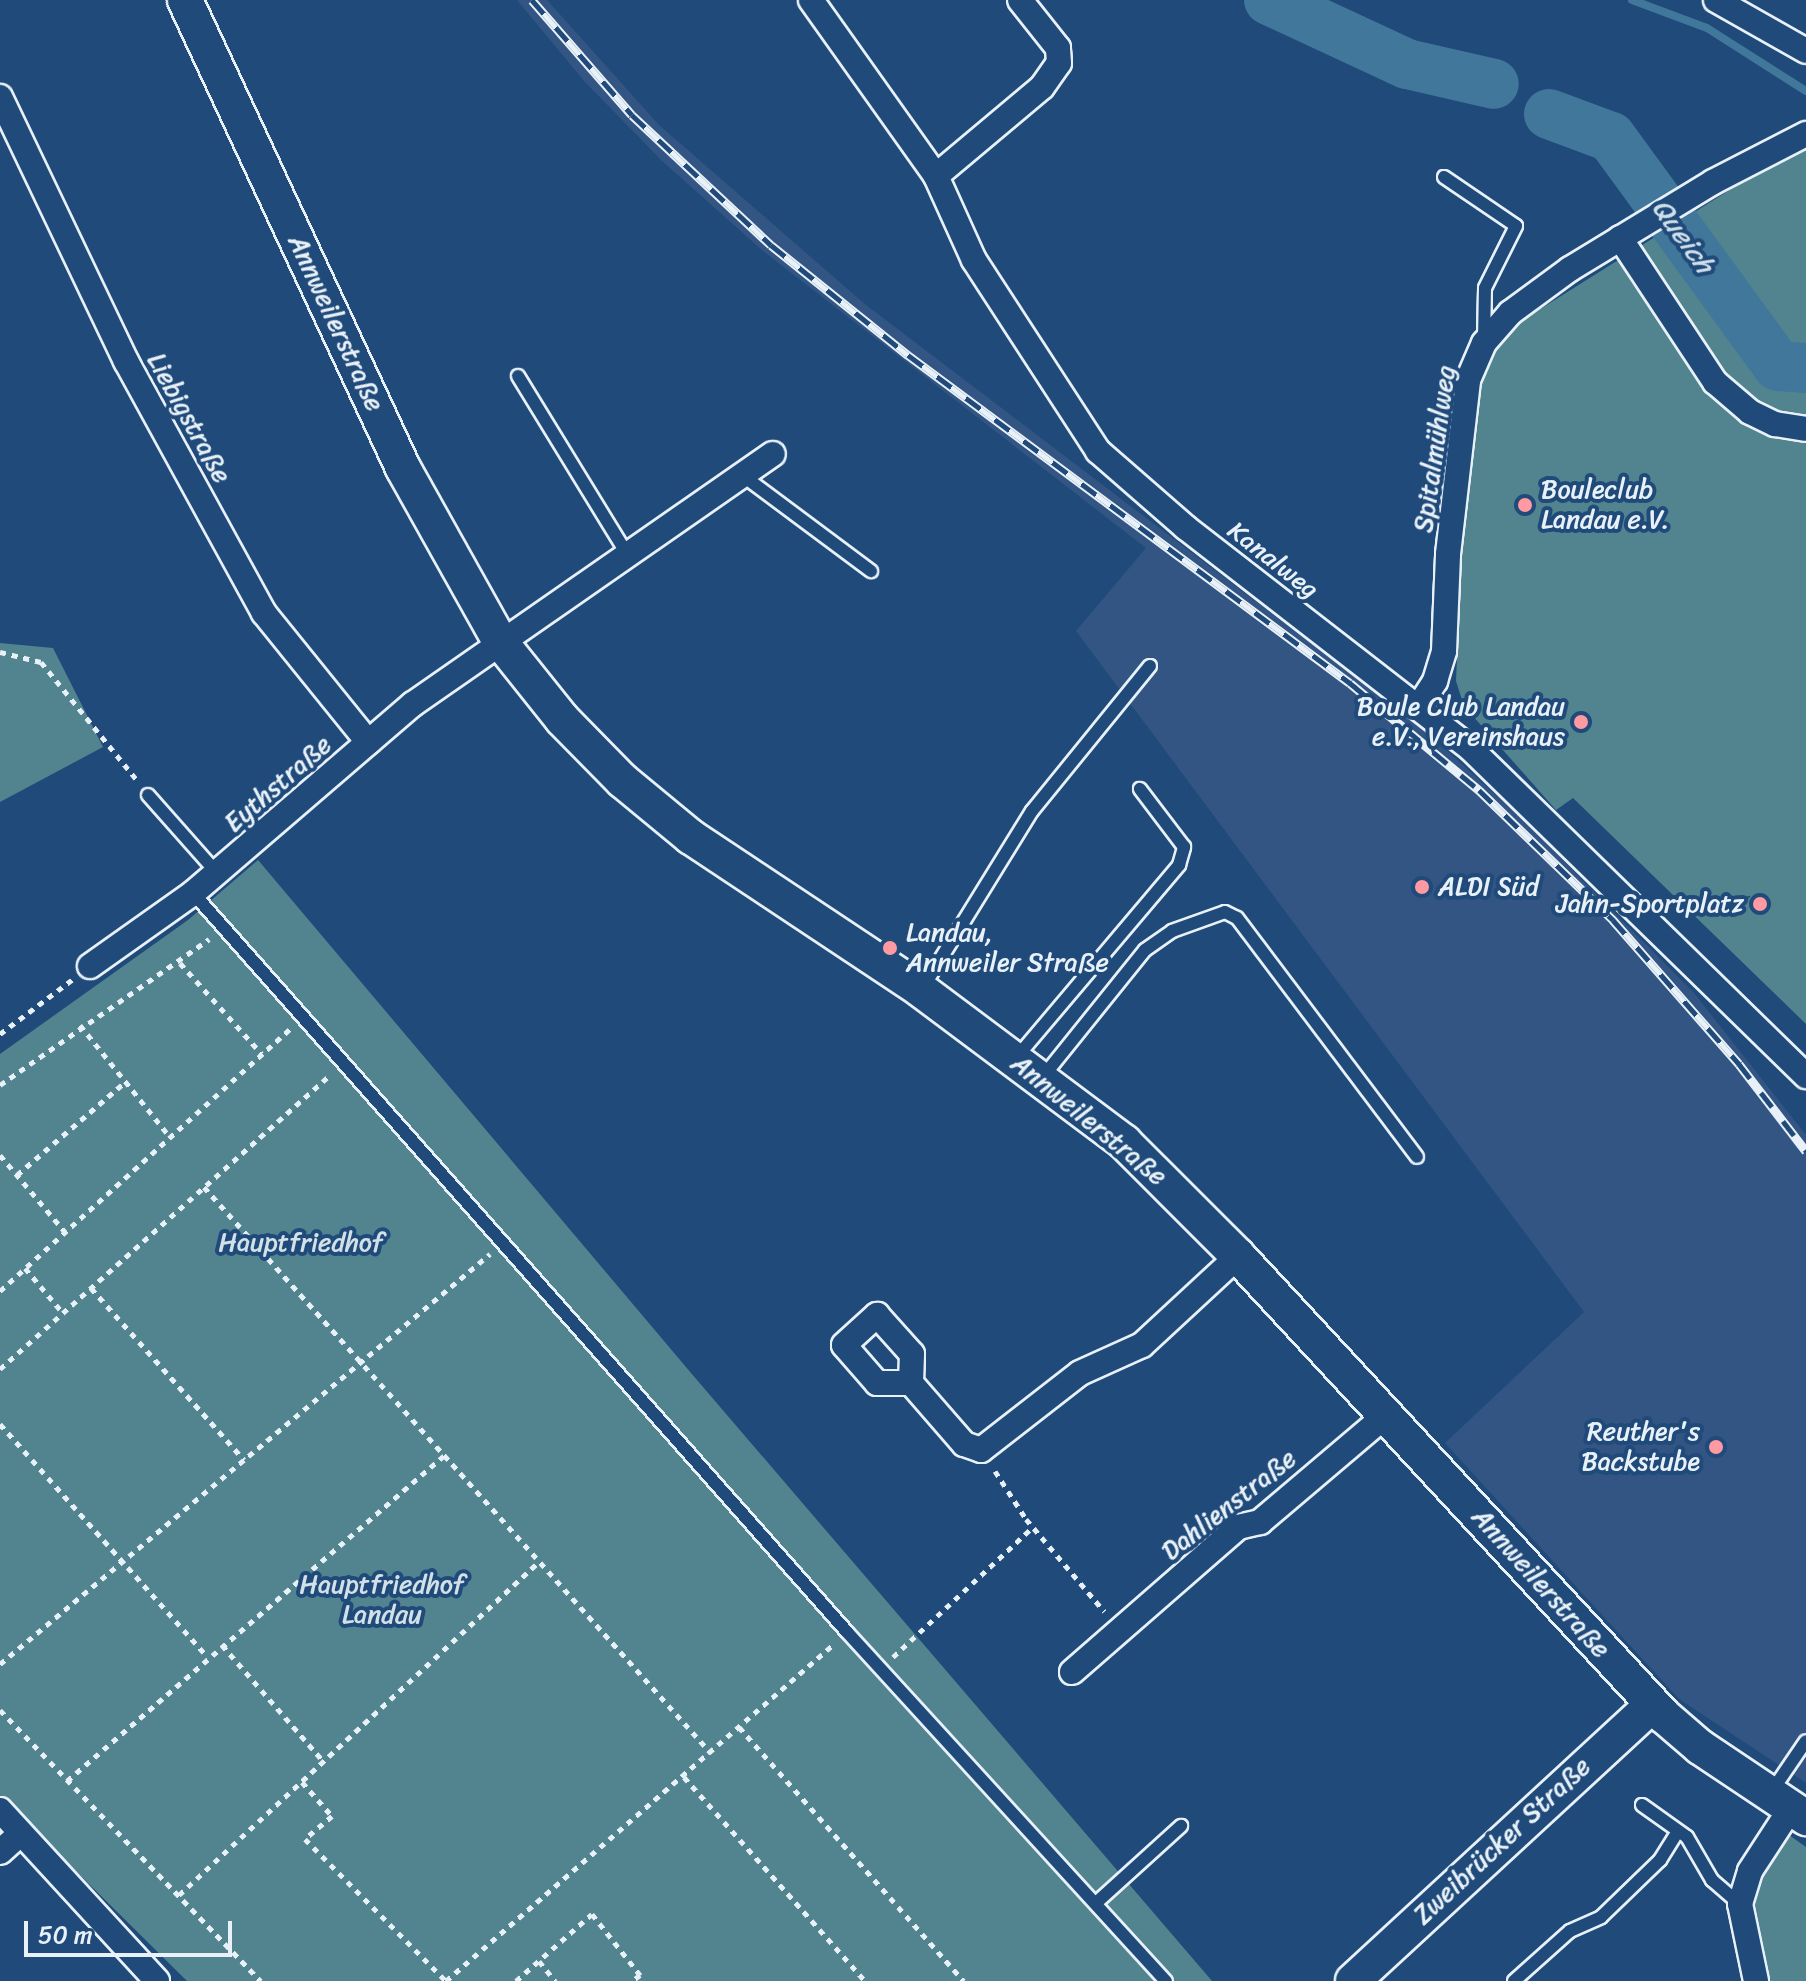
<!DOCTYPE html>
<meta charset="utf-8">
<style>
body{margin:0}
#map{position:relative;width:1806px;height:1981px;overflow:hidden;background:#1f4a7a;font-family:Sriracha,sans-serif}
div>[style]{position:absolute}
.built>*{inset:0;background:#335583}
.green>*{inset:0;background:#528490}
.stream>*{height:8px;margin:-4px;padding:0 4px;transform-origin:4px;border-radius:4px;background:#40779b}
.river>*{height:50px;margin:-25px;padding:0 25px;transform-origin:25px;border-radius:25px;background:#40779b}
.path>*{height:5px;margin-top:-2.5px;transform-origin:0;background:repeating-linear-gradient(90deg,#e8f1f8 0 6px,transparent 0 12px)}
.roads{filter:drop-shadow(2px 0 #e8f1f8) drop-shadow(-2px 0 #e8f1f8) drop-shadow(0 2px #e8f1f8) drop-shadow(0 -2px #e8f1f8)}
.lane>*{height:12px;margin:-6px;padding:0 6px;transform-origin:6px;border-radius:6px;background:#1f4a7a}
.street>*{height:24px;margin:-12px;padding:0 12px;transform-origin:12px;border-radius:12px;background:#1f4a7a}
.secondary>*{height:34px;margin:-17px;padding:0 17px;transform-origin:17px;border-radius:17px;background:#1f4a7a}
.rail>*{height:9px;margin-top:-4.5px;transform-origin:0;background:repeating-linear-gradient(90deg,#1f4a7a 0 18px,#e8f1f8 0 36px);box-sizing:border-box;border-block:2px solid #e8f1f8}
.dots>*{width:22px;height:22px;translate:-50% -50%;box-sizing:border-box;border:4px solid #1f4a7a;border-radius:50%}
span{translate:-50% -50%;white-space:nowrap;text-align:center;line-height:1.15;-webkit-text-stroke:8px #1f4a7a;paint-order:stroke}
.street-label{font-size:26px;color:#e8f1f8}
.poi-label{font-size:26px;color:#e8f1f8}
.left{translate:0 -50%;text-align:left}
.right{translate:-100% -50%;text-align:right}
.park-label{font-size:26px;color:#d2e1e8}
.water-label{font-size:28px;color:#cfdfea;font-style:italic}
.scale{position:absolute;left:24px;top:1921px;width:208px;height:36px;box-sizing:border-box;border:4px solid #e8f1f8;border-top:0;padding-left:10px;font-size:24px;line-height:28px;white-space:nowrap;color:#e8f1f8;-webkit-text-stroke:6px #1f4a7a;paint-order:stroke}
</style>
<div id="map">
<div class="built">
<div style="clip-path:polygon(517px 0,547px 0,659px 125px,866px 305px,1421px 727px,1517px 814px,1694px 993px,1806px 1135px,1806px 1783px,1679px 1699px,1445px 1443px,1584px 1312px,1076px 631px,1146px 548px,763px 251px,661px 160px,584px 81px)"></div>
</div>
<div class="green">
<div style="clip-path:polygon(1806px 142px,1806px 1024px,1573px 798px,1556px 810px,1464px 706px,1456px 681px,1466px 449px,1479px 362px,1515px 325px)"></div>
<div style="clip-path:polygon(0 643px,53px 648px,103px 747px,0 802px)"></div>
<div style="clip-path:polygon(258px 860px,691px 1373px,1212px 1981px,187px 1981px,0 1796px,0 1054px,188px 920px)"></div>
<div style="clip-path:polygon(1789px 1835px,1806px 1847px,1806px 1981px,1763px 1981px,1752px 1911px,1761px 1878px)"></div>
</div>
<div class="stream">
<div style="left:1632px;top:0;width:80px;rotate:20.5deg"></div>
<div style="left:1707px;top:28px;width:117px;rotate:32.5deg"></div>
</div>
<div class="river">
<div style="left:1269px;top:0;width:152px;rotate:24.9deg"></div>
<div style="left:1407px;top:64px;width:89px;rotate:12.9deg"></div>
<div style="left:1549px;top:114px;width:66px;rotate:20.4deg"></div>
<div style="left:1611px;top:137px;width:283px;rotate:53.9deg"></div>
<div style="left:1778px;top:366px;width:28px;rotate:4deg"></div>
</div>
<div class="path">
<div style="left:0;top:652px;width:42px;rotate:13.7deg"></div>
<div style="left:41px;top:662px;width:152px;rotate:50.9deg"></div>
<div style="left:180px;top:963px;width:122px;rotate:48deg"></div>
<div style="left:80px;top:1025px;width:144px;rotate:51.2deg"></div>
<div style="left:0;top:1034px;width:91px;rotate:-37deg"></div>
<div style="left:0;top:1085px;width:255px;rotate:-34.9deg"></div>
<div style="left:0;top:1155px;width:101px;rotate:49.8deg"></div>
<div style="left:17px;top:1175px;width:143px;rotate:-40.7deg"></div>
<div style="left:204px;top:1187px;width:760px;rotate:48.15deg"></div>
<div style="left:25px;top:1268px;width:59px;rotate:49.8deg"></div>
<div style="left:91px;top:1288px;width:230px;rotate:48.3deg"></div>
<div style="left:0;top:1291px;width:391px;rotate:-42.1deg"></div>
<div style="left:0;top:1369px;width:443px;rotate:-41.7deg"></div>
<div style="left:0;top:1424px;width:311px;rotate:48.3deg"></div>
<div style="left:995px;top:1471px;width:57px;rotate:57.1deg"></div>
<div style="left:1026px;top:1519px;width:121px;rotate:49.7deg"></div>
<div style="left:222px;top:1645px;width:155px;rotate:48.9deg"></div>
<div style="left:893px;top:1657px;width:191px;rotate:-42.9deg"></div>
<div style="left:0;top:1664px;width:639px;rotate:-39.92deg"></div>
<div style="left:0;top:1710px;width:376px;rotate:46.1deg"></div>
<div style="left:739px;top:1727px;width:339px;rotate:48.5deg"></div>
<div style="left:684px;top:1777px;width:273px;rotate:48.4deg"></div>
<div style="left:67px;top:1781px;width:498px;rotate:-40.8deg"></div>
<div style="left:302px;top:1782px;width:45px;rotate:48.6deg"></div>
<div style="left:332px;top:1816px;width:35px;rotate:140deg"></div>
<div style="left:305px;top:1839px;width:200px;rotate:45.2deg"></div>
<div style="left:446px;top:1981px;width:514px;rotate:-40.98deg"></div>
<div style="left:179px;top:1895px;width:490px;rotate:-42.8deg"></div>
<div style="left:539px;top:1961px;width:26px;rotate:51deg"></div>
<div style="left:516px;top:1981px;width:101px;rotate:-41.4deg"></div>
<div style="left:592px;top:1914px;width:78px;rotate:51.8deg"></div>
<div style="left:640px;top:1975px;width:10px;rotate:143deg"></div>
</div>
<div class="roads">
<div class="lane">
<div style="left:1444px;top:177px;width:87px;rotate:34.2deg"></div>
<div style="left:1516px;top:226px;width:69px;rotate:116.6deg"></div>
<div style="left:1485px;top:288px;width:52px;rotate:91.1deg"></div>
<div style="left:518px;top:376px;width:209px;rotate:58.5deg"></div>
<div style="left:742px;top:475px;width:161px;rotate:36.7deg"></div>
<div style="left:148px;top:795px;width:104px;rotate:48.5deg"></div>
<div style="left:193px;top:893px;width:987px;rotate:48.49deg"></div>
<div style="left:847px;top:1632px;width:473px;rotate:47.6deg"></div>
<div style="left:922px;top:989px;width:209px;rotate:-58.3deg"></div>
<div style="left:1032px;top:811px;width:187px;rotate:-50.9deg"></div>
<div style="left:1016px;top:1058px;width:253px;rotate:-49.8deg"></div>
<div style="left:1179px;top:865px;width:19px;rotate:-74deg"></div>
<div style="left:1184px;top:847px;width:73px;rotate:-127.2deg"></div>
<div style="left:1042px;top:1078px;width:164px;rotate:-51.2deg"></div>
<div style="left:1145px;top:950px;width:33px;rotate:-35deg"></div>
<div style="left:1172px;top:931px;width:56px;rotate:-19.7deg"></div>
<div style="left:1225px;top:912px;width:13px;rotate:27deg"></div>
<div style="left:1237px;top:918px;width:299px;rotate:53deg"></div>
<div style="left:1772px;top:1791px;width:60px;rotate:-55.8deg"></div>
<div style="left:1642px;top:1805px;width:55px;rotate:35.4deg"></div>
<div style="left:1687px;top:1837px;width:50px;rotate:59.8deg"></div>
<div style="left:1712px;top:1880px;width:37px;rotate:41deg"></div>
<div style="left:1096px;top:1903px;width:115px;rotate:-42.2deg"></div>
<div style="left:1514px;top:1981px;width:75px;rotate:-41.8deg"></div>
<div style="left:1570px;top:1931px;width:34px;rotate:-24deg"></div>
<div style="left:1601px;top:1917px;width:82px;rotate:-44deg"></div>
<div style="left:1660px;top:1860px;width:34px;rotate:-58deg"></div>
</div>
<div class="street">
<div style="left:811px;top:0;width:216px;rotate:54.6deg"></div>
<div style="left:936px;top:176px;width:92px;rotate:65.7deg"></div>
<div style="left:974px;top:260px;width:228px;rotate:57deg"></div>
<div style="left:1098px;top:451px;width:116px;rotate:41.1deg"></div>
<div style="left:1185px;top:527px;width:363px;rotate:37.8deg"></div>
<div style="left:1472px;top:750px;width:467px;rotate:44.3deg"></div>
<div style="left:1716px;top:0;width:103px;rotate:29.5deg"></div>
<div style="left:0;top:97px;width:293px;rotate:64.5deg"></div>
<div style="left:126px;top:361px;width:287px;rotate:61.3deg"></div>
<div style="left:264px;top:613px;width:166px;rotate:51.1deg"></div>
<div style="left:936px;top:176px;width:138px;rotate:-40deg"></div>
<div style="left:1042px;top:87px;width:29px;rotate:-55deg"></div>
<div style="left:1059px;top:63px;width:15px;rotate:-94deg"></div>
<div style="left:1058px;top:48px;width:61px;rotate:-128.4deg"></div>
<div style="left:1620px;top:238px;width:173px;rotate:56.6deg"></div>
<div style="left:1715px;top:382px;width:46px;rotate:40.6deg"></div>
<div style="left:1750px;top:412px;width:28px;rotate:26deg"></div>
<div style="left:1775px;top:424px;width:31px;rotate:9deg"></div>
<div style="left:1419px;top:706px;width:30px;rotate:-57deg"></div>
<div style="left:1435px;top:681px;width:31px;rotate:-73deg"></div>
<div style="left:1444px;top:651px;width:97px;rotate:-87.6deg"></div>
<div style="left:1448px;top:554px;width:175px;rotate:-83.4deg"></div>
<div style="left:1468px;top:380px;width:40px;rotate:-66.6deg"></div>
<div style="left:1484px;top:343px;width:40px;rotate:-49deg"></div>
<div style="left:1510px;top:313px;width:74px;rotate:-36.3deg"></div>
<div style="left:1570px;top:269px;width:167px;rotate:-31.3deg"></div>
<div style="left:1713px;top:182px;width:105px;rotate:-27.3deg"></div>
<div style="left:90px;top:966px;width:126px;rotate:-35.3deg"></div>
<div style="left:193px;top:893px;width:290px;rotate:-40.7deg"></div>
<div style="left:413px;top:704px;width:438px;rotate:-34.8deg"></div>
<div style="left:877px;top:1315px;width:52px;rotate:48.1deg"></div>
<div style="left:912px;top:1354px;width:29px;rotate:92deg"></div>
<div style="left:911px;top:1383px;width:34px;rotate:180deg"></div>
<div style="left:877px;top:1383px;width:50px;rotate:-131deg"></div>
<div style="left:844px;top:1345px;width:45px;rotate:-42.3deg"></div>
<div style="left:911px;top:1383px;width:81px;rotate:49deg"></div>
<div style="left:964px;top:1444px;width:18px;rotate:19deg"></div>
<div style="left:981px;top:1450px;width:125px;rotate:-37.9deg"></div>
<div style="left:1080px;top:1373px;width:68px;rotate:-24.3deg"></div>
<div style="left:1142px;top:1345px;width:131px;rotate:-42.8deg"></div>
<div style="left:1072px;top:1672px;width:220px;rotate:-41.1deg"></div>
<div style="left:1238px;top:1527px;width:23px;rotate:-13deg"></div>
<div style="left:1260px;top:1522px;width:165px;rotate:-40.3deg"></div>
<div style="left:0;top:1810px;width:232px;rotate:47.4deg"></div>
<div style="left:0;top:1852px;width:28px;rotate:-42deg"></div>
<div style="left:1756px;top:1981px;width:79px;rotate:-101.7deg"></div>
<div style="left:1740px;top:1904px;width:34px;rotate:-73deg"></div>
<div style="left:1750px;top:1871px;width:75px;rotate:-56.9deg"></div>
</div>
<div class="secondary">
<div style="left:185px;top:0;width:516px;rotate:65.02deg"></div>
<div style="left:403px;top:468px;width:197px;rotate:60.8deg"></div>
<div style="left:499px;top:640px;width:101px;rotate:51.4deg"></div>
<div style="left:562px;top:719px;width:87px;rotate:45.5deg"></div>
<div style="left:623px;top:781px;width:88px;rotate:39.5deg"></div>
<div style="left:691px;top:837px;width:276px;rotate:33.6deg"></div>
<div style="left:921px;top:990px;width:254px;rotate:36.8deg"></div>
<div style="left:1124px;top:1142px;width:161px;rotate:45deg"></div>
<div style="left:1238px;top:1256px;width:627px;rotate:47.2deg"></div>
<div style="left:1664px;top:1716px;width:48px;rotate:40.7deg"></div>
<div style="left:1700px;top:1747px;width:128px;rotate:33.8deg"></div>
<div style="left:1353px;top:1981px;width:407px;rotate:-42.7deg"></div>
</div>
</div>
<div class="rail">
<div style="left:532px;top:0;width:152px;rotate:49deg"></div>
<div style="left:632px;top:115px;width:190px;rotate:43.1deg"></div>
<div style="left:771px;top:245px;width:176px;rotate:38.8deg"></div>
<div style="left:908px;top:355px;width:550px;rotate:36.58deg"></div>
<div style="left:1350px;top:683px;width:168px;rotate:39.7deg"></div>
<div style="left:1479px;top:790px;width:187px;rotate:44.1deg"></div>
<div style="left:1613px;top:920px;width:191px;rotate:48.8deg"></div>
<div style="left:1739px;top:1064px;width:110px;rotate:52.4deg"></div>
</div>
<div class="dots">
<div style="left:1525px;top:505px;background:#ff9aa2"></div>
<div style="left:1581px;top:722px;background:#ff9aa2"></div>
<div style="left:1422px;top:887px;background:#ff9aa2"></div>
<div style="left:1760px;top:904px;background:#ff9aa2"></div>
<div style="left:890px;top:948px;background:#ff9aa2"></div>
<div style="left:1716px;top:1447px;background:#ff9aa2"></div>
</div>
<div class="street-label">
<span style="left:336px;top:323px;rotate:65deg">Annweilerstraße</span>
<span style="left:189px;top:418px;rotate:61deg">Liebigstraße</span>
<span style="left:1435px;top:449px;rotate:-82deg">Spitalmühlweg</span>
<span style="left:1273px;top:560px;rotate:38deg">Kanalweg</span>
<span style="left:278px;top:784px;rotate:-41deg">Eythstraße</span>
<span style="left:1089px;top:1120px;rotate:39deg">Annweilerstraße</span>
<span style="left:1229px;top:1505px;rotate:-38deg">Dahlienstraße</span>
<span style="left:1541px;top:1583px;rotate:48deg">Annweilerstraße</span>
<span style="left:1502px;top:1841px;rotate:-43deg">Zweibrücker Straße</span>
</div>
<div class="poi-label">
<span class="left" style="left:1541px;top:505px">Bouleclub<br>Landau e.V.</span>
<span class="right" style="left:1565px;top:722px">Boule Club Landau<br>e.V., Vereinshaus</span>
<span class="left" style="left:1438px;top:887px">ALDI Süd</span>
<span class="right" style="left:1744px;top:904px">Jahn-Sportplatz</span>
<span class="left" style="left:906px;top:948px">Landau,<br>Annweiler Straße</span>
<span class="right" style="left:1700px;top:1447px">Reuther's<br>Backstube</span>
</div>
<div class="park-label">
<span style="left:301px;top:1243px">Hauptfriedhof</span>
<span style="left:382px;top:1600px">Hauptfriedhof<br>Landau</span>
</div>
<div class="water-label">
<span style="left:1683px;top:236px;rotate:54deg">Queich</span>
</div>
<div class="scale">50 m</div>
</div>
